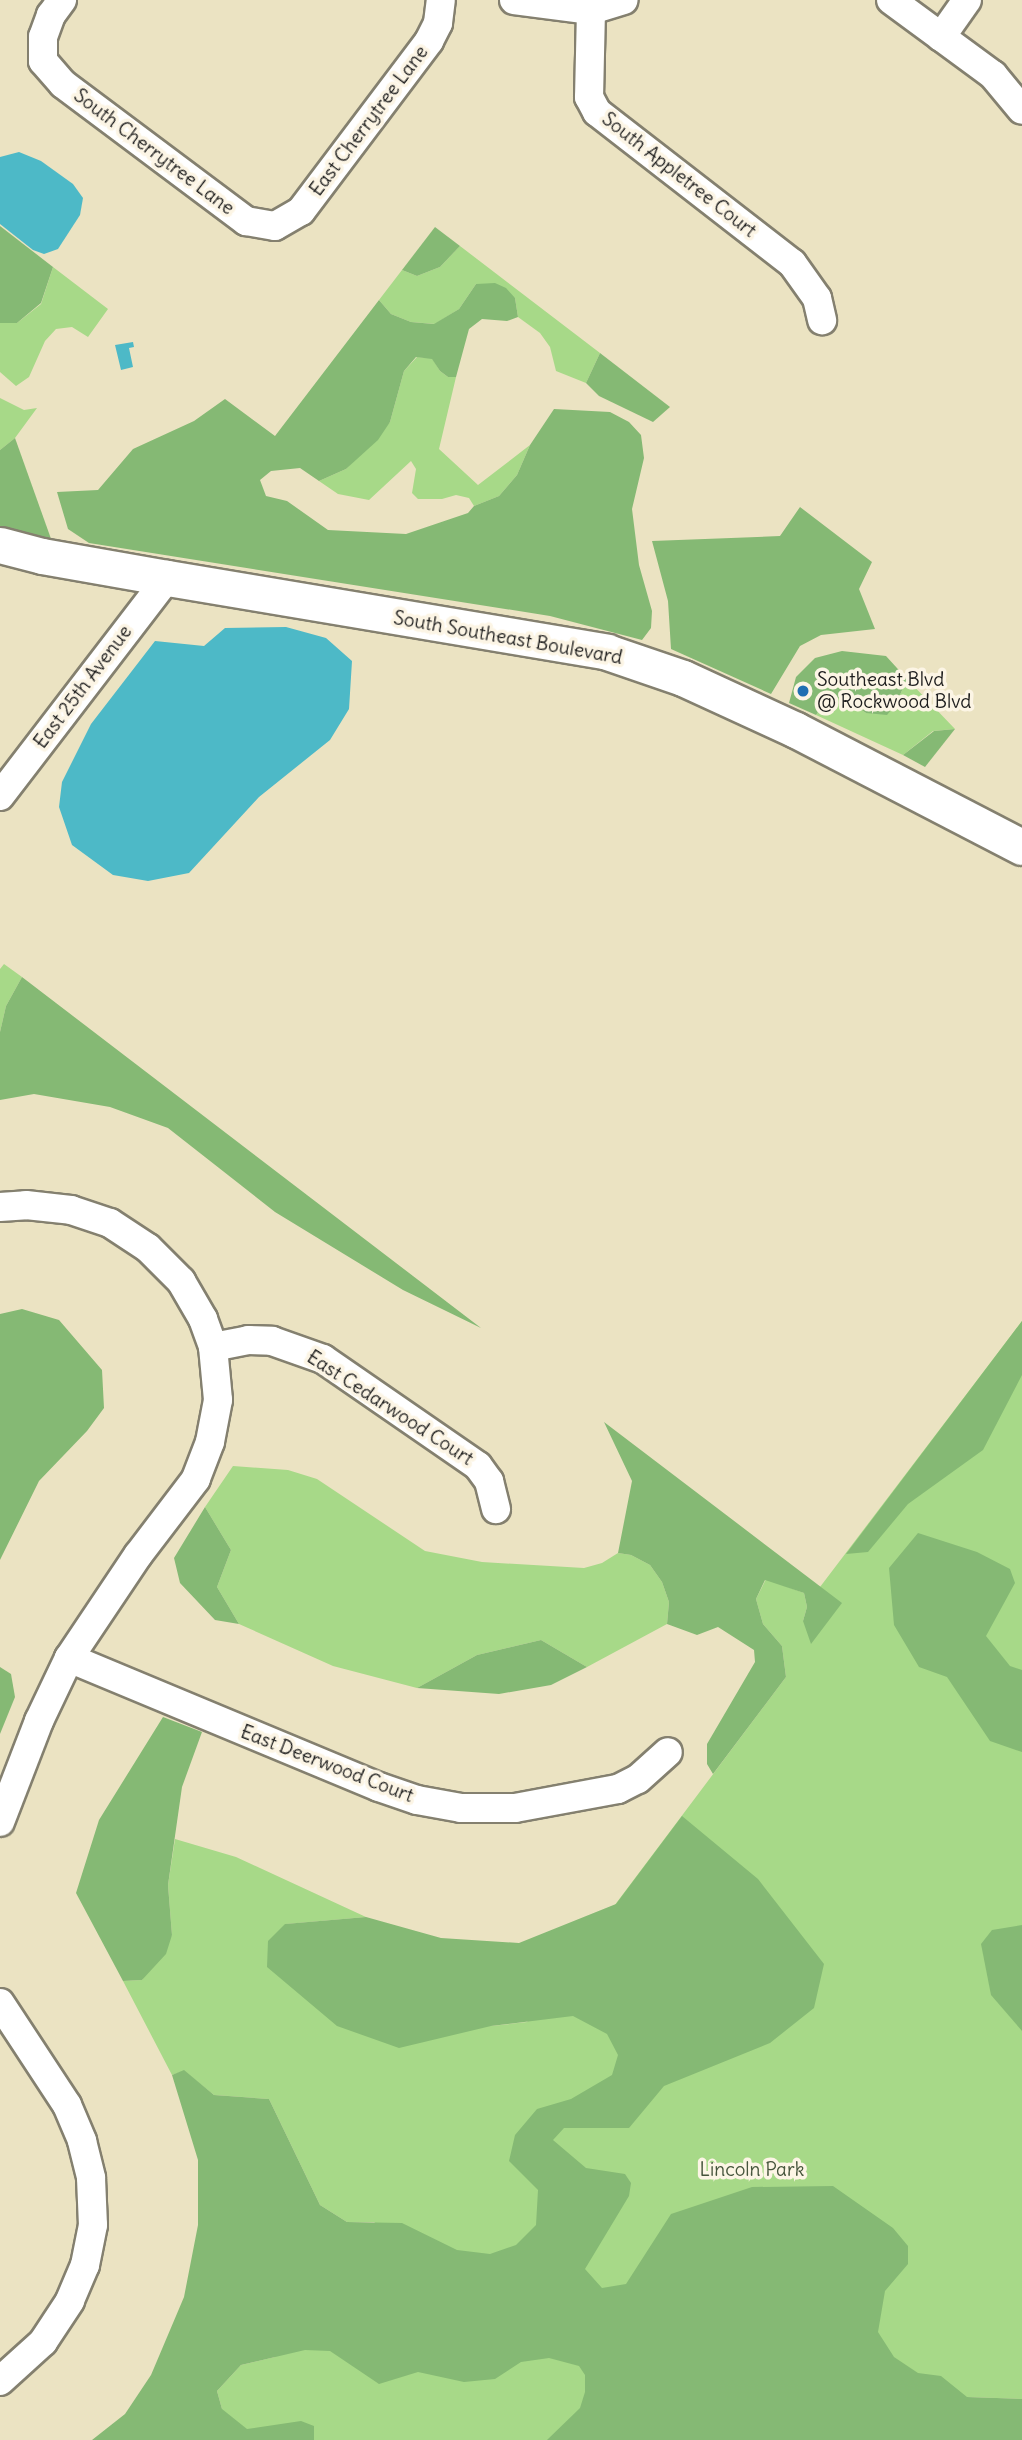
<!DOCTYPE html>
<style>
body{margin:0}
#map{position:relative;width:1022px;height:2440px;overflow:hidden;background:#ebe3c2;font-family:Delius,sans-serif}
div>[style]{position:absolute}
.green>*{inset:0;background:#a7d988}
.forest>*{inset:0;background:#85b974}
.water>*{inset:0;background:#4db9c7}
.roads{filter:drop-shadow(2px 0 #84806f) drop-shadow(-2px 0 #84806f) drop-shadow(0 2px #84806f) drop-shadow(0 -2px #84806f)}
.minor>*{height:28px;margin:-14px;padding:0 14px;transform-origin:14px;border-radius:14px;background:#fff}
.major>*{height:35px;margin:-17.5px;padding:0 17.5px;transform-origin:17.5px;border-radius:17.5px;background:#fff}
.dots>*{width:19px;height:19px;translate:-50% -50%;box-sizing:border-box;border:4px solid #fcf5e5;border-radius:50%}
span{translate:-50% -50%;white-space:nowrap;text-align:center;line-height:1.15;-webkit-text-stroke:7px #fcf5e5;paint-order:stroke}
.street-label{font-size:19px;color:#1c1c1c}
.poi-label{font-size:19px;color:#1c1c1c}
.left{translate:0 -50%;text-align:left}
.park-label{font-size:19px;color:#46553c}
</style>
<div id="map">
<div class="green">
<div style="clip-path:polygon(460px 246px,600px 353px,586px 383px,556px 371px,550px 347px,540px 333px,518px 317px,515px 298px,476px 284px,459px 309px,435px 324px,411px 322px,391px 314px,379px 300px,402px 270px,417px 276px,440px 267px)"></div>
<div style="clip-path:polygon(53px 267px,108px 309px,88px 337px,72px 327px,56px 329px,45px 341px,29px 377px,16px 386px,0 372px,0 323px,17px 323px,41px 304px)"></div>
<div style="clip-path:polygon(417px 357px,432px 358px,440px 371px,448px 377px,456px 377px,439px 449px,478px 485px,530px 445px,517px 475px,499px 496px,474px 506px,469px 498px,456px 495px,442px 499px,418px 499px,412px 493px,416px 469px,411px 461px,369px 500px,338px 494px,319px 481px,346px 469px,390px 422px,404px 371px)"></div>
<div style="clip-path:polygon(0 398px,24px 410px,37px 408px,15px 438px,0 450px)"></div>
<div style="clip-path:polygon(907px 679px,955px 729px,933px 731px,903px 755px,816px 715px,827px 700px,843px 697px,866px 713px,896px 704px)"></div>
<div style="clip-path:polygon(4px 964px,22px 977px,6px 1006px,0 1032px,0 969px)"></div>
<div style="clip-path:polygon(1022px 1321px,1022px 2399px,967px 2397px,919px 2440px,213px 2440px,222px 2409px,217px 2391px,241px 2365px,275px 2357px,375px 2222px,347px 2222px,320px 2205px,269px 2099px,214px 2095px,184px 2071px,172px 2075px,123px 1981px,142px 1980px,172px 1935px,168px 1885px,175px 1839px,236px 1857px,366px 1917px,286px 1924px,491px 2026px,527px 2022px,786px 1677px,782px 1646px,763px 1624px,756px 1599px,766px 1579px,804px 1593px,807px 1607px,803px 1621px,841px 1604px,820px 1587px)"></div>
<div style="clip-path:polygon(233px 1466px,288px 1470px,317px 1479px,425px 1551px,482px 1562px,584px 1568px,602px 1563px,618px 1553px,631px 1555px,650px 1565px,662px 1582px,669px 1602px,667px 1624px,587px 1667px,541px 1640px,477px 1655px,417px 1688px,333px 1666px,239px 1624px,217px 1587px,231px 1550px,205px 1507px)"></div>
</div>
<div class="forest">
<div style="clip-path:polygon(0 226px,53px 267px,41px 303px,17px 323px,0 323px)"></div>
<div style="clip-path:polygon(435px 227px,460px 246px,440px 267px,417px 276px,402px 270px)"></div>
<div style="clip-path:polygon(495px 283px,506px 288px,515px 298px,518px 317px,507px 321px,482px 319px,469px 329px,456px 377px,448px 377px,440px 371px,432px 359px,416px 357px,404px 371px,390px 422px,378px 440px,346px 469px,319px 481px,300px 468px,271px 471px,260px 480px,266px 496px,287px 501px,328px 530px,406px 534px,468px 513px,474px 506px,499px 496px,517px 475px,530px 445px,554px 409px,610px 412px,629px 422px,641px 435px,644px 458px,632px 509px,639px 565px,652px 611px,651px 628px,642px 640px,550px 616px,89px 543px,68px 529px,57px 492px,98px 490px,133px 449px,194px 421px,225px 399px,275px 436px,379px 300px,391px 314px,411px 322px,434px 324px,459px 309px,476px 284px)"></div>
<div style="clip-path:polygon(600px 353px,670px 407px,653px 422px,599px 396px,586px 383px)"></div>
<div style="clip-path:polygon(15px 438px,55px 550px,0 530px,0 450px)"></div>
<div style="clip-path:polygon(800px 507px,872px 562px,859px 589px,875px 629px,821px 635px,800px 646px,771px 694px,671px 649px,668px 601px,652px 541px,780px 536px)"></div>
<div style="clip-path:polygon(842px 651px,886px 656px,907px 679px,896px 704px,887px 715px,866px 713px,843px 697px,827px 700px,816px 715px,789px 703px,796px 677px,815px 658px)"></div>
<div style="clip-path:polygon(955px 729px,925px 767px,903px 755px,934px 731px)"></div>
<div style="clip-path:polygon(22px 977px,481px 1328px,403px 1290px,275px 1212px,168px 1128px,110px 1107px,34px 1094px,0 1100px,0 1032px,6px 1006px)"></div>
<div style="clip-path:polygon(22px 1309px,59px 1320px,102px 1370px,104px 1408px,87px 1431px,39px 1481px,0 1560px,0 1314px)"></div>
<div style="clip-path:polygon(1022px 1321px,1022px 1375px,983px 1450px,908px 1504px,868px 1552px,846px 1554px)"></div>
<div style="clip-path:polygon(604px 1422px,842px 1603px,811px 1644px,803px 1621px,807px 1607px,804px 1593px,765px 1580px,756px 1599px,763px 1624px,782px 1646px,786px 1677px,713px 1774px,707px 1764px,707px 1744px,755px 1662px,754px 1650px,718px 1627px,697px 1635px,667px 1624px,669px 1602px,662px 1582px,650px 1565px,631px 1555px,618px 1553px,632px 1481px)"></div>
<div style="clip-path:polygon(205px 1507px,231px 1550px,217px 1587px,239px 1624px,215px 1620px,180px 1583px,174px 1558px)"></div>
<div style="clip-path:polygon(918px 1533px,977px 1552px,1010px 1569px,1015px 1583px,986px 1636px,1010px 1666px,1022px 1670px,1022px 1752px,990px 1741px,947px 1677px,919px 1667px,894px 1625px,889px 1568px)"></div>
<div style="clip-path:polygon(541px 1640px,587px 1667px,551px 1685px,499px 1694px,417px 1688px,477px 1655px)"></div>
<div style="clip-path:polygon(0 1667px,11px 1674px,15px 1697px,0 1734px)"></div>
<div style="clip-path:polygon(163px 1717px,202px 1732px,182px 1787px,168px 1885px,172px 1935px,166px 1954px,142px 1980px,123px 1981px,76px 1893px,99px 1820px)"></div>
<div style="clip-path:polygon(682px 1816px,758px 1879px,824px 1964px,814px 2008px,770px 2043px,664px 2086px,629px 2128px,564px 2128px,553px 2140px,586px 2168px,625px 2174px,631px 2183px,629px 2196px,585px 2269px,602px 2288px,626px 2284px,671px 2214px,752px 2187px,833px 2186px,893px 2228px,908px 2246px,908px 2264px,885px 2291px,878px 2332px,894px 2357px,918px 2373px,941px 2376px,967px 2397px,1022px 2399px,1022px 2440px,547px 2440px,580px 2408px,585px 2392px,585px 2375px,579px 2366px,549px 2358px,521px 2362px,495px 2379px,464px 2382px,418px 2372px,379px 2384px,330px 2351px,305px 2350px,241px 2365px,217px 2391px,222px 2409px,247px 2429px,301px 2421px,314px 2426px,314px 2440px,92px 2440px,125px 2414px,151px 2375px,184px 2297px,198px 2225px,198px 2160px,172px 2075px,184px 2070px,214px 2095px,269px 2099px,320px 2205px,347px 2222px,402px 2223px,457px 2250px,490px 2254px,516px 2245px,536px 2225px,538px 2190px,509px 2161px,515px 2135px,537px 2109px,571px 2099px,612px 2075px,618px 2055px,607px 2034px,573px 2016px,491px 2026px,399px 2048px,337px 2026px,267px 1967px,268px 1941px,285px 1924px,366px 1917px,441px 1938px,519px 1943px,616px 1904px)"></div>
<div style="clip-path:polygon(1022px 1925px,1022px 2031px,991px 1995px,981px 1944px,992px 1930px)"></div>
</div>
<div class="water">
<div style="clip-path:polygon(19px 152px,41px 161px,73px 184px,83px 198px,80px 215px,58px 249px,44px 254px,33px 250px,0 224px,0 157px)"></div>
<div style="clip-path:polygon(133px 342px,134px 347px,129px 348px,133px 367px,121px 370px,115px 345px)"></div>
<div style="clip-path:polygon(286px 627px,326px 638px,352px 661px,349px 709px,330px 740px,259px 797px,189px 873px,148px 881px,113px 875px,72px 845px,59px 807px,62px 782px,91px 724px,155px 641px,204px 646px,225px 628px)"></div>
</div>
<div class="roads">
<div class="minor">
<div style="left:62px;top:0;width:19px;rotate:126deg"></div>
<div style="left:51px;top:15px;width:23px;rotate:110deg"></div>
<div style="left:43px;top:37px;width:24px;rotate:90deg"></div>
<div style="left:43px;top:61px;width:30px;rotate:49deg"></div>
<div style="left:63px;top:84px;width:229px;rotate:36.8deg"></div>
<div style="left:246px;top:221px;width:29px;rotate:10deg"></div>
<div style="left:275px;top:226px;width:30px;rotate:-30deg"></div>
<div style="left:301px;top:211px;width:213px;rotate:-53deg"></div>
<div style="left:429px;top:41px;width:20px;rotate:-63deg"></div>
<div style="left:438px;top:23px;width:23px;rotate:-83deg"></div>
<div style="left:514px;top:0;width:78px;rotate:7.4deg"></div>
<div style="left:591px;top:10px;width:34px;rotate:-17deg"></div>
<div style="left:891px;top:0;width:127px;rotate:36.3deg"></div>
<div style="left:993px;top:75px;width:45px;rotate:50.4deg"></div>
<div style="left:591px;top:10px;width:87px;rotate:91.3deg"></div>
<div style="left:589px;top:97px;width:17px;rotate:62deg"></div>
<div style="left:597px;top:112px;width:247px;rotate:37.8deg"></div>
<div style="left:792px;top:263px;width:43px;rotate:54.5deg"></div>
<div style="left:817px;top:298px;width:23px;rotate:77deg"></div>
<div style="left:941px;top:37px;width:45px;rotate:-54.9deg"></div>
<div style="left:0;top:796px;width:275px;rotate:-52.5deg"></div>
<div style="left:0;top:1207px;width:26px;rotate:-4deg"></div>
<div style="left:26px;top:1205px;width:45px;rotate:6.3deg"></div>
<div style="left:71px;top:1210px;width:41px;rotate:18.4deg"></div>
<div style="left:110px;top:1223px;width:45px;rotate:33.3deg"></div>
<div style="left:148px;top:1248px;width:47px;rotate:45deg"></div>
<div style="left:181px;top:1281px;width:44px;rotate:59.9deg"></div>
<div style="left:203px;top:1319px;width:30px;rotate:70deg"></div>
<div style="left:213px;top:1347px;width:53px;rotate:84.6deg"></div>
<div style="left:218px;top:1400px;width:43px;rotate:100.8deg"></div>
<div style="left:210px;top:1442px;width:40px;rotate:111deg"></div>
<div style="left:196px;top:1479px;width:96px;rotate:127.3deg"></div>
<div style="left:138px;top:1555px;width:124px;rotate:123.8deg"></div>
<div style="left:69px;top:1658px;width:70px;rotate:115.5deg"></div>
<div style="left:39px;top:1721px;width:108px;rotate:111.1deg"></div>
<div style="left:213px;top:1347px;width:36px;rotate:-11deg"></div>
<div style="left:248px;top:1340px;width:24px;rotate:2deg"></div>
<div style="left:272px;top:1341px;width:54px;rotate:19.4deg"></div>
<div style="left:323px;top:1359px;width:188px;rotate:34.6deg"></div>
<div style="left:478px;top:1466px;width:19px;rotate:54deg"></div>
<div style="left:489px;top:1481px;width:29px;rotate:76deg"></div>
<div style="left:69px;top:1658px;width:336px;rotate:22.6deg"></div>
<div style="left:379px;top:1787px;width:40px;rotate:18.9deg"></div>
<div style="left:417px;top:1800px;width:45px;rotate:10.3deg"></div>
<div style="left:461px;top:1808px;width:54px"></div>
<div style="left:515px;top:1808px;width:105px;rotate:-10.5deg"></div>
<div style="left:618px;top:1789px;width:22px;rotate:-27deg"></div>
<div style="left:638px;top:1779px;width:40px;rotate:-42deg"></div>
<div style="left:0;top:2003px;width:122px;rotate:56.7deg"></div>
<div style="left:67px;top:2105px;width:39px;rotate:67deg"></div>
<div style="left:82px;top:2141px;width:38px;rotate:76deg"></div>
<div style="left:91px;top:2178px;width:47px;rotate:87.6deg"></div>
<div style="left:93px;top:2225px;width:41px;rotate:101.3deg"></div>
<div style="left:85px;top:2265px;width:39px;rotate:113deg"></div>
<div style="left:70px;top:2301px;width:49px;rotate:123.4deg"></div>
<div style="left:43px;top:2342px;width:58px;rotate:137.8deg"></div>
</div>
<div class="major">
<div style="left:0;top:545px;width:43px;rotate:14.7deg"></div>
<div style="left:42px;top:556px;width:127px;rotate:10deg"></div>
<div style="left:167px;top:578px;width:446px;rotate:9.5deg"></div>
<div style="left:607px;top:652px;width:80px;rotate:18.9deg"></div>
<div style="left:683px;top:678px;width:124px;rotate:24.7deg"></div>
<div style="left:796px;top:730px;width:254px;rotate:27.4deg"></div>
</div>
</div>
<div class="dots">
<div style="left:803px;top:691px;background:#1f6fb2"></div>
</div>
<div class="street-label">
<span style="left:369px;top:121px;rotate:-53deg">East Cherrytree Lane</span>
<span style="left:154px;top:152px;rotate:37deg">South Cherrytree Lane</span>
<span style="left:679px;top:175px;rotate:38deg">South Appletree Court</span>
<span style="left:508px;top:638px;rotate:10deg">South Southeast Boulevard</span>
<span style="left:83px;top:687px;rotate:-53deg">East 25th Avenue</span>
<span style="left:390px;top:1408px;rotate:33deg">East Cedarwood Court</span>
<span style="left:327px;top:1764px;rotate:21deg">East Deerwood Court</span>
</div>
<div class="poi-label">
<span class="left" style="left:817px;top:691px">Southeast Blvd<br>@ Rockwood Blvd</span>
</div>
<div class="park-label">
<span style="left:752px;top:2170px">Lincoln Park</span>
</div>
</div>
